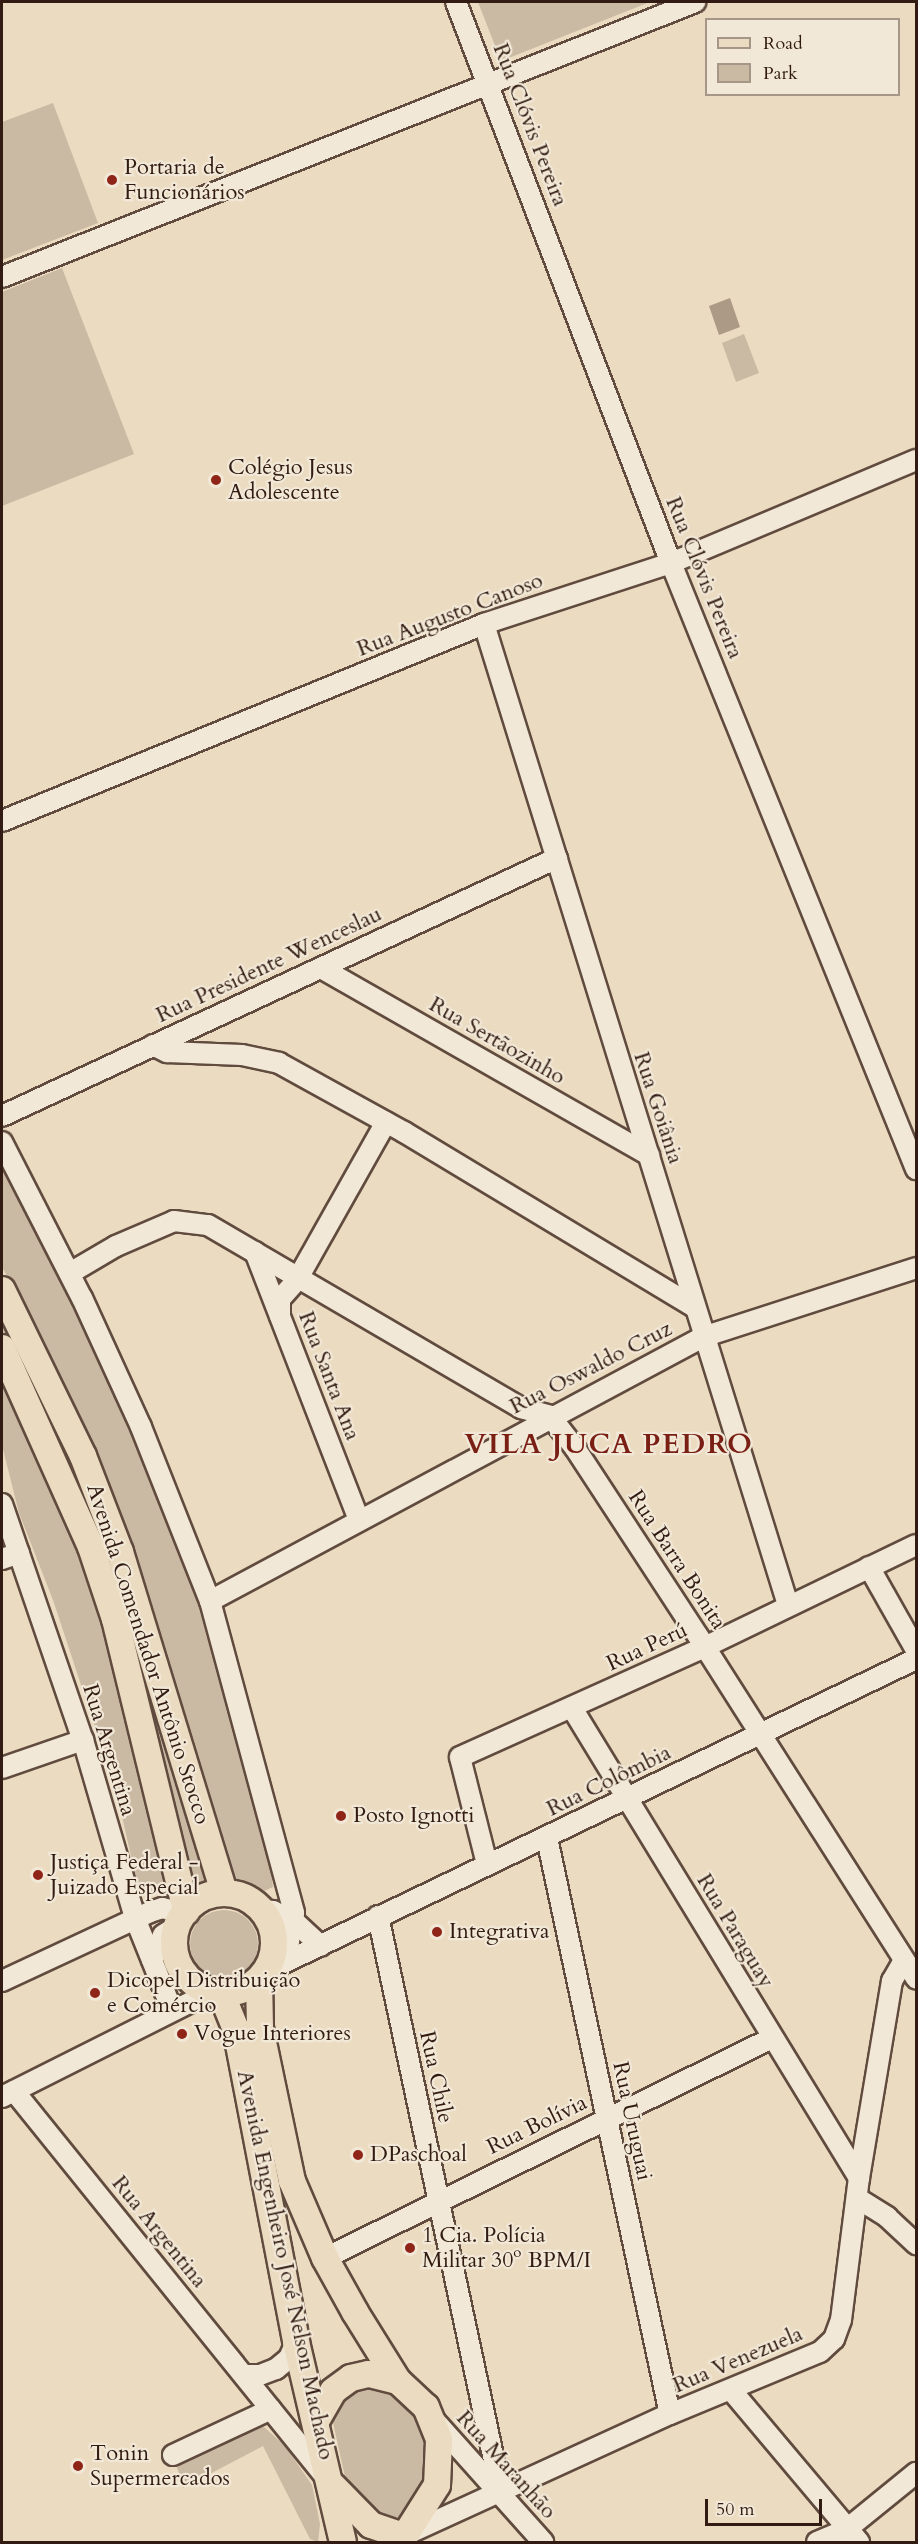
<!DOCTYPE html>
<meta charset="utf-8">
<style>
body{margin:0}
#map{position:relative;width:918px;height:2544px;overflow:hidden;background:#ebdbc1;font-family:Cardo,serif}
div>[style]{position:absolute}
.green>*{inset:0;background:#cbbaa3}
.round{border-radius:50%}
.water>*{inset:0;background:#ac9a86}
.roads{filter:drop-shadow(2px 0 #604b3e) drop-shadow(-2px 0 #604b3e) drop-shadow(0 2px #604b3e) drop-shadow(0 -2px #604b3e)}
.minor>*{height:20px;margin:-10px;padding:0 10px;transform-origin:10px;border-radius:10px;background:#f2e8d7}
.major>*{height:26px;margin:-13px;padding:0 13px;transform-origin:13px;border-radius:13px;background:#ebdbc1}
.major>.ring{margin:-13px;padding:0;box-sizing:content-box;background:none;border:26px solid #ebdbc1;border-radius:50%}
.dots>*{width:16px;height:16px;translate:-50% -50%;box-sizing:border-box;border:3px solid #f2e8d7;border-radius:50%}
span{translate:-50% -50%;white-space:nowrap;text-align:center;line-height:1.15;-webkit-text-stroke:4.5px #f2e8d7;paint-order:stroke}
.street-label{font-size:22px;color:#311b12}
.poi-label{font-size:22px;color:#311b12}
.left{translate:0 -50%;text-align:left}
.district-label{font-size:28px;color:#7a1f14;font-weight:700;letter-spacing:1.5px}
.frame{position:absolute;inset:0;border:3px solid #311b12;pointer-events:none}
.legend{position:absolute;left:705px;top:18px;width:195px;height:78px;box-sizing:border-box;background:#f2e8d7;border:2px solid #a59688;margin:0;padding:8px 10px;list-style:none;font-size:18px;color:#311b12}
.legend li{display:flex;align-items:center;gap:12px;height:30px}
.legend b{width:30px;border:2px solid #a59688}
.scale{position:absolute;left:705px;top:2499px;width:117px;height:27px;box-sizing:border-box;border:3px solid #311b12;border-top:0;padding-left:8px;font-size:18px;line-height:21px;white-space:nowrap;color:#311b12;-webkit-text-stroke:4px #f2e8d7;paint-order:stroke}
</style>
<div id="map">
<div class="green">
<div style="clip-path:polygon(478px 2px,650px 2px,501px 61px)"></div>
<div style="clip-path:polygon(53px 103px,98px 223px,2px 260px,2px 122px)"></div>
<div style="clip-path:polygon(62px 268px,134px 454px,2px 506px,2px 292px)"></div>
<div style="clip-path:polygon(744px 334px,759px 373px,736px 382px,722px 343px)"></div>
<div style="clip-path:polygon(2px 1167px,69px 1294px,75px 1297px,194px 1590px,270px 1863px,273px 1887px,262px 1892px,242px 1885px,231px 1874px,17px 1294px,2px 1267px)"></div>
<div style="clip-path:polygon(2px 1312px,65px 1443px,96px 1520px,212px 1883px,185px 1890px,39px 1401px,2px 1331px)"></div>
<div style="clip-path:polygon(2px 1373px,38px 1450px,79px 1554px,117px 1679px,170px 1891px,167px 1895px,138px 1887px,117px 1794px,53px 1600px,19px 1513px,2px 1445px)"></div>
<div class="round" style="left:190px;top:1910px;width:68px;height:68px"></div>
<div style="clip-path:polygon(360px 2380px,415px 2399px,436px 2462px,405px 2518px,379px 2516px,360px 2498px,345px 2477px,332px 2418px,336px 2400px)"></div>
<div style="clip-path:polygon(263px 2426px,285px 2446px,312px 2485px,320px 2524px,318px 2542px,310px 2539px,263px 2446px,183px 2488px,177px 2467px)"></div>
</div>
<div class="water">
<div style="clip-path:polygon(730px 298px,740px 327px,719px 335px,709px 306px)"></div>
</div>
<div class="roads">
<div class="minor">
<div style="left:456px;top:2px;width:601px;rotate:69.03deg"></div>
<div style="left:671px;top:563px;width:654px;rotate:67.99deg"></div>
<div style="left:2px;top:277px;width:746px;rotate:-21.64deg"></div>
<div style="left:484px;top:624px;width:1027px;rotate:72.78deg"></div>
<div style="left:2px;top:821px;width:521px;rotate:-22.23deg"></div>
<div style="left:484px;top:624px;width:197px;rotate:-18.1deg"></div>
<div style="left:671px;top:563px;width:266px;rotate:-22.8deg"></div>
<div style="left:321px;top:968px;width:378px;rotate:29.7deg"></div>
<div style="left:153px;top:1045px;width:16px;rotate:27deg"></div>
<div style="left:167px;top:1052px;width:75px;rotate:2.3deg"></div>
<div style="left:242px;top:1055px;width:38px;rotate:12deg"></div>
<div style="left:279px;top:1063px;width:143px;rotate:28.9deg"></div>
<div style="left:404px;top:1132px;width:339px;rotate:31.1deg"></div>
<div style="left:2px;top:1116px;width:612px;rotate:-24.93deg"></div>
<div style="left:2px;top:1142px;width:175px;rotate:62.9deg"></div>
<div style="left:82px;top:1298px;width:142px;rotate:65.4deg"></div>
<div style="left:141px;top:1427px;width:187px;rotate:68.4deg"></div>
<div style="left:210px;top:1601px;width:323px;rotate:74.9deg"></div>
<div style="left:294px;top:1913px;width:29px;rotate:100deg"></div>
<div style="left:289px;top:1942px;width:30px;rotate:132deg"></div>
<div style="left:255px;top:1252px;width:285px;rotate:68.8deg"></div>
<div style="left:70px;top:1273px;width:53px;rotate:-30.4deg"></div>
<div style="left:116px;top:1246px;width:63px;rotate:-23.3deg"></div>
<div style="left:174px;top:1221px;width:34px;rotate:7deg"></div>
<div style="left:208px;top:1225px;width:363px;rotate:30.3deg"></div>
<div style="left:521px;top:1408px;width:30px;rotate:15deg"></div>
<div style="left:550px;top:1416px;width:41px;rotate:52deg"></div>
<div style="left:575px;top:1448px;width:238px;rotate:56.8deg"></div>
<div style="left:705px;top:1647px;width:393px;rotate:57.5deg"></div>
<div style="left:280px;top:1316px;width:17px;rotate:-90deg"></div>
<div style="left:280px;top:1299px;width:25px;rotate:-48deg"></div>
<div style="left:297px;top:1280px;width:181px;rotate:-60.6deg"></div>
<div style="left:2px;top:1504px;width:250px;rotate:71.1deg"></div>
<div style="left:83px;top:1740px;width:185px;rotate:73.7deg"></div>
<div style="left:135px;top:1918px;width:99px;rotate:68.1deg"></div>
<div style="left:2px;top:1559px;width:18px;rotate:-19deg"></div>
<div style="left:869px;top:1567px;width:95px;rotate:60.5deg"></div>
<div style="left:210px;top:1601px;width:559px;rotate:-28.17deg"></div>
<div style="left:703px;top:1337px;width:224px;rotate:-17.9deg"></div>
<div style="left:572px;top:1708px;width:551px;rotate:58.59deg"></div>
<div style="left:2px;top:1768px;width:86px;rotate:-19.1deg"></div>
<div style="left:547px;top:1838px;width:589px;rotate:77.95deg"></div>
<div style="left:487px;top:1864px;width:110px;rotate:-104.2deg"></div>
<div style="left:460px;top:1757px;width:269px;rotate:-24.2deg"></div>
<div style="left:705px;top:1647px;width:234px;rotate:-25.8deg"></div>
<div style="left:262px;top:1910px;width:11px;rotate:5deg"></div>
<div style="left:273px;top:1911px;width:25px;rotate:27deg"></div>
<div style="left:295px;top:1922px;width:35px;rotate:43deg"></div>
<div style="left:378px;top:1916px;width:590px;rotate:77.97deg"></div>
<div style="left:152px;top:1960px;width:27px;rotate:-66deg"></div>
<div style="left:163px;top:1935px;width:15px;rotate:-32deg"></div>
<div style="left:273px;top:1968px;width:713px;rotate:-25.67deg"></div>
<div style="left:2px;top:1981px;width:163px;rotate:-25deg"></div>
<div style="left:150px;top:1912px;width:13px;rotate:-18deg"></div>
<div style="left:162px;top:1908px;width:22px;rotate:13deg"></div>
<div style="left:14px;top:2091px;width:499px;rotate:51.1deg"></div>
<div style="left:2px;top:2097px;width:234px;rotate:-26.7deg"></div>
<div style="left:857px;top:2198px;width:36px;rotate:32deg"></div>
<div style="left:887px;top:2217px;width:40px;rotate:43deg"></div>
<div style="left:325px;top:2258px;width:498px;rotate:-26.2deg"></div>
<div style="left:244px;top:2375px;width:16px"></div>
<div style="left:260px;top:2375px;width:17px;rotate:-21deg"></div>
<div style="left:276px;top:2369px;width:17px;rotate:-40deg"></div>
<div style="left:289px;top:2358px;width:17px;rotate:-66deg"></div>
<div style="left:731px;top:2390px;width:199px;rotate:49.9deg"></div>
<div style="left:434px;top:2420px;width:164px;rotate:48.2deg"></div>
<div style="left:173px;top:2455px;width:108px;rotate:-25.1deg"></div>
<div style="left:403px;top:2536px;width:294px;rotate:-24.6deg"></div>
<div style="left:670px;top:2414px;width:162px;rotate:-22.5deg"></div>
<div style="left:820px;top:2352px;width:19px;rotate:-43deg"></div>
<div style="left:834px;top:2339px;width:20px;rotate:-70deg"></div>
<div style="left:841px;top:2320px;width:143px;rotate:-82.8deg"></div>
<div style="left:859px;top:2178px;width:200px;rotate:-80.5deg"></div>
<div style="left:892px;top:1981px;width:24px;rotate:-60deg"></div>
<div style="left:817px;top:2542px;width:33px;rotate:-23deg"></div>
<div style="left:847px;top:2529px;width:89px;rotate:-39.1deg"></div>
</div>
<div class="major">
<div style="left:2px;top:1290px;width:185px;rotate:64deg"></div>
<div style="left:83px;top:1456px;width:103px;rotate:68.9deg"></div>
<div style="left:120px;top:1552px;width:356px;rotate:73deg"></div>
<div style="left:2px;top:1348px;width:218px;rotate:65.9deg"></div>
<div style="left:91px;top:1547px;width:76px;rotate:71.6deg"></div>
<div style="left:115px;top:1619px;width:301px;rotate:76.3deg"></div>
<div class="ring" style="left:174px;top:1893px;width:74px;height:74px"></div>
<div style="left:259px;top:1979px;width:49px;rotate:88.8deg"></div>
<div style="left:260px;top:2028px;width:156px;rotate:78.2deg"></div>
<div style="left:292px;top:2181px;width:84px;rotate:66.8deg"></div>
<div style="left:325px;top:2258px;width:62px;rotate:60.9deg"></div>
<div style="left:355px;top:2312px;width:81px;rotate:58.1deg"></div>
<div style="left:398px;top:2381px;width:38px;rotate:43deg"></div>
<div style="left:426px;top:2407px;width:35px;rotate:68deg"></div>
<div style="left:439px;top:2440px;width:45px;rotate:92.5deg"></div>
<div style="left:437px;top:2485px;width:67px;rotate:122.3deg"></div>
<div style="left:215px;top:1992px;width:12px;rotate:42deg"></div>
<div style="left:224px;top:2000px;width:31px;rotate:68deg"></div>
<div style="left:236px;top:2029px;width:319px;rotate:79.1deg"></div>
<div style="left:296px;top:2342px;width:205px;rotate:76.8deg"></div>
<div style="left:316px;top:2421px;width:34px;rotate:-60deg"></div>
<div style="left:333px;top:2391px;width:22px;rotate:-36deg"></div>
<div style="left:351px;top:2378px;width:18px;rotate:-13deg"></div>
<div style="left:369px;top:2374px;width:30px;rotate:14deg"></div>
<div style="left:333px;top:2486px;width:54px;rotate:45.7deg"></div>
<div style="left:371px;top:2525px;width:34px;rotate:19deg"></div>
</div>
</div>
<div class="dots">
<div style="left:112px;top:180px;background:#8f2418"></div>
<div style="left:216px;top:480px;background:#8f2418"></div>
<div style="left:341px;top:1816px;background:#8f2418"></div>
<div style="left:38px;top:1875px;background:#8f2418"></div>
<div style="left:437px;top:1932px;background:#8f2418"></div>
<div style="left:95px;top:1993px;background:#8f2418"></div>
<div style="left:182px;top:2034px;background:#8f2418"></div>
<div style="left:358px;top:2155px;background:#8f2418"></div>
<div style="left:410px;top:2248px;background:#8f2418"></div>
<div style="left:78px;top:2466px;background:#8f2418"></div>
</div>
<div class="street-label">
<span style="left:530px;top:125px;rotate:69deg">Rua Clóvis Pereira</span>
<span style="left:704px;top:578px;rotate:68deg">Rua Clóvis Pereira</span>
<span style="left:450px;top:615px;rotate:-21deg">Rua Augusto Canoso</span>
<span style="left:269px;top:965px;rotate:-25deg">Rua Presidente Wenceslau</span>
<span style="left:497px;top:1041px;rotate:30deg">Rua Sertãozinho</span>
<span style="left:658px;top:1108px;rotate:72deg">Rua Goiânia</span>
<span style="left:591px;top:1368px;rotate:-27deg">Rua Oswaldo Cruz</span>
<span style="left:329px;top:1376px;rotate:69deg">Rua Santa Ana</span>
<span style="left:677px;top:1560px;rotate:57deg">Rua Barra Bonita</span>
<span style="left:647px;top:1647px;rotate:-25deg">Rua Perú</span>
<span style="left:148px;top:1654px;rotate:72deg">Avenida Comendador Antônio Stocco</span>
<span style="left:109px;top:1750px;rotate:73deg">Rua Argentina</span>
<span style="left:609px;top:1781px;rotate:-26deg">Rua Colômbia</span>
<span style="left:735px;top:1931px;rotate:59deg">Rua Paraguay</span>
<span style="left:436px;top:2077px;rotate:78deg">Rua Chile</span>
<span style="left:632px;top:2121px;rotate:78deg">Rua Uruguai</span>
<span style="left:537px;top:2125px;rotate:-26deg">Rua Bolívia</span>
<span style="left:159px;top:2232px;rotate:51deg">Rua Argentina</span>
<span style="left:285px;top:2265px;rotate:78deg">Avenida Engenheiro José Nelson Machado</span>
<span style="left:738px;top:2360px;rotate:-23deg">Rua Venezuela</span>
<span style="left:506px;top:2465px;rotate:48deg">Rua Maranhão</span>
</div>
<div class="poi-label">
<span class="left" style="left:124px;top:180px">Portaria de<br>Funcionários</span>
<span class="left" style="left:228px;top:480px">Colégio Jesus<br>Adolescente</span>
<span class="left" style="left:353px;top:1816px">Posto Ignotti</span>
<span class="left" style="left:50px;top:1875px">Justiça Federal -<br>Juizado Especial</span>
<span class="left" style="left:449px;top:1932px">Integrativa</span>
<span class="left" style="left:107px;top:1993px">Dicopel Distribuição<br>e Comércio</span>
<span class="left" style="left:194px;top:2034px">Vogue Interiores</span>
<span class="left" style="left:370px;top:2155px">DPaschoal</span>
<span class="left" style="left:422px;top:2248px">1 Cia. Polícia<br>Militar 30º BPM/I</span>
<span class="left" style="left:90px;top:2466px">Tonin<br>Supermercados</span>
</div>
<div class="district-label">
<span style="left:609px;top:1444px">VILA JUCA PEDRO</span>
</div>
<div class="frame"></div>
<ul class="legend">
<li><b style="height:8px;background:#ebdbc1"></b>Road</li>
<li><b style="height:16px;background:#cbbaa3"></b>Park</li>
</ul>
<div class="scale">50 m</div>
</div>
